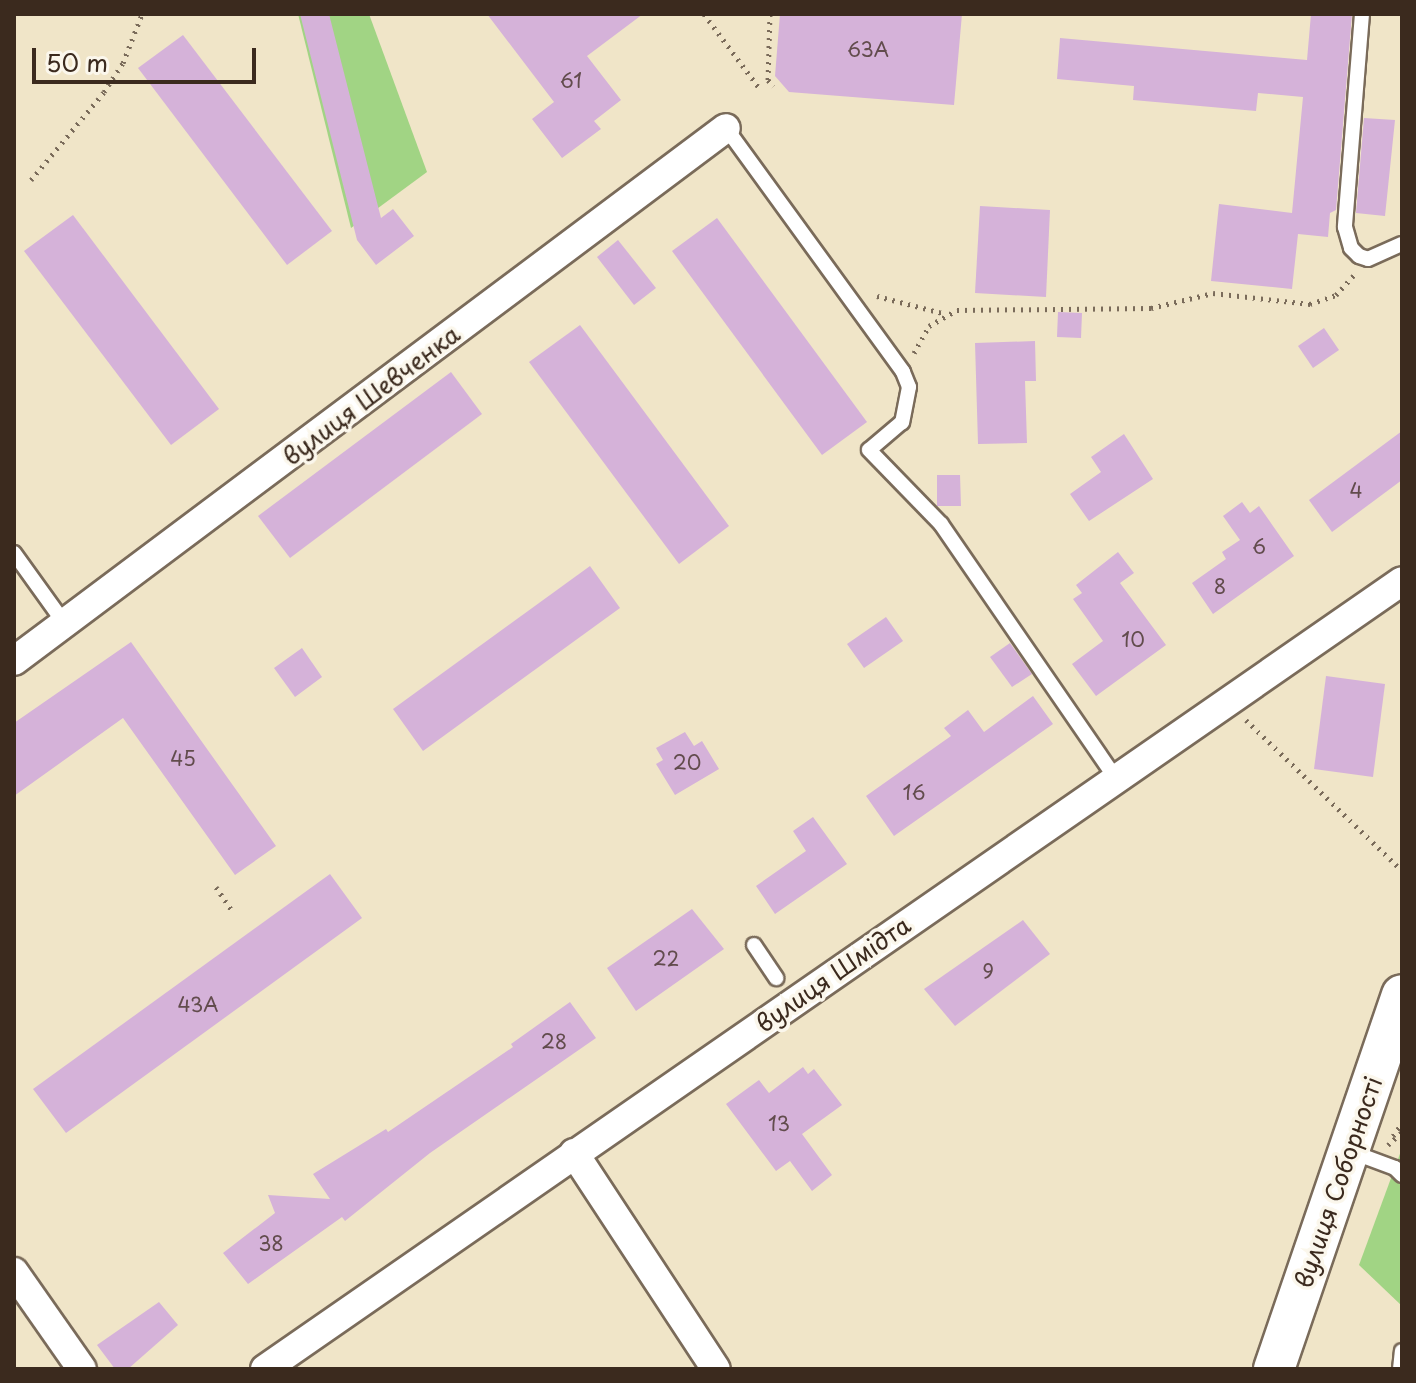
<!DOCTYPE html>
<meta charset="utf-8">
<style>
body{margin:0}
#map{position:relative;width:1416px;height:1383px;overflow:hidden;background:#f0e5c8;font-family:"Playpen Sans",sans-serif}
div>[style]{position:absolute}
.green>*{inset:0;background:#a1d484}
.building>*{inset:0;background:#d5b2d9}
.path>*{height:5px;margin-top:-2.5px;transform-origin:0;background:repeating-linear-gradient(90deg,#7a6b5a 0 2px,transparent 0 8px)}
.roads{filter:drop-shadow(2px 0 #7a6b5a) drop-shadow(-2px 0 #7a6b5a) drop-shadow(0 2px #7a6b5a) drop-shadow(0 -2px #7a6b5a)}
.lane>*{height:14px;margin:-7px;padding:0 7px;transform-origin:7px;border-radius:7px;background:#fff}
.street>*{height:28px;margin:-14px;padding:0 14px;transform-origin:14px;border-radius:14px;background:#fff}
.secondary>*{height:40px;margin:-20px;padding:0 20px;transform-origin:20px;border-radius:20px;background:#fff}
span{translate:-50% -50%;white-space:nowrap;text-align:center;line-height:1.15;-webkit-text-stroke:7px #fbf7ec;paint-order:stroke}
.number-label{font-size:20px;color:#624c4d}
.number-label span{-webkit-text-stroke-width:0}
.street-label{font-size:24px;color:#3b2a1e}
.frame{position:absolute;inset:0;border:16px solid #3b2a1e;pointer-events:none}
.scale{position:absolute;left:32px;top:48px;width:224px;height:36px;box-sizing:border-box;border:4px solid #3b2a1e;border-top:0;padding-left:10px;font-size:24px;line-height:28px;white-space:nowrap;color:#3b2a1e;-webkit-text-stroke:6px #fbf7ec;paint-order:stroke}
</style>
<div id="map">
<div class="green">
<div style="clip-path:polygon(298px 14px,369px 14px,427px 172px,351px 228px)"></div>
<div style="clip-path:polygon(1401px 1151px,1402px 1152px,1402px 1306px,1359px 1265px)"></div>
</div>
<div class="building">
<div style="clip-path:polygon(300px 14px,329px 14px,381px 218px,393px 209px,414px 236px,376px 265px,357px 240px)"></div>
<div style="clip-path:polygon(487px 14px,643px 14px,587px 56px,621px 100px,594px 121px,601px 129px,562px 158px,532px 119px,554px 102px)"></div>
<div style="clip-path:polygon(780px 14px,962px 14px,954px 105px,789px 92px,775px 76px)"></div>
<div style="clip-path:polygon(1311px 14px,1352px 14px,1336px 210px,1330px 213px,1328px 237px,1298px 234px,1292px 289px,1211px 281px,1219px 204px,1292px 213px,1303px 97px,1258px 93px,1256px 111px,1133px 100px,1134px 86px,1057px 79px,1060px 38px,1307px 60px)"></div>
<div style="clip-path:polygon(183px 35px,332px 231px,287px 265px,138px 68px)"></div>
<div style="clip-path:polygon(1364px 118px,1395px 120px,1385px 216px,1356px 213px)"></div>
<div style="clip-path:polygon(980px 206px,1050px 210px,1046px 297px,975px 293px)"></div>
<div style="clip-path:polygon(73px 215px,219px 409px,171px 445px,24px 251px)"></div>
<div style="clip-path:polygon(717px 218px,867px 422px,822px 455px,672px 251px)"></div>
<div style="clip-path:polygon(618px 240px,656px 288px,634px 305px,597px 257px)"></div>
<div style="clip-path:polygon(1058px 312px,1082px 313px,1081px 338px,1057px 337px)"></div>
<div style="clip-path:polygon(580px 325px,729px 526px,679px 564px,529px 362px)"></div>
<div style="clip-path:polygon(1324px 328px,1339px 350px,1313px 368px,1298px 346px)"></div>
<div style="clip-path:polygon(1035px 341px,1036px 381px,1025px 381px,1027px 443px,978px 444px,975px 343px)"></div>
<div style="clip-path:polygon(451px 372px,482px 414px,290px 558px,258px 516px)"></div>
<div style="clip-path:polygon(1402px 431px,1402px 480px,1332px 532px,1309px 500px)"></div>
<div style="clip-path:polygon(1124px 434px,1153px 479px,1089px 521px,1070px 494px,1101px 472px,1091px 457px)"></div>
<div style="clip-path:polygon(937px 475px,960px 475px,961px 506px,937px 506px)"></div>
<div style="clip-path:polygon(1242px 502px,1250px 513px,1259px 506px,1294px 556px,1213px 614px,1192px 583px,1226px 559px,1222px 552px,1240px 540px,1223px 516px)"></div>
<div style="clip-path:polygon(1118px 552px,1134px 573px,1120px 583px,1166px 645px,1096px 696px,1072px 664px,1103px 641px,1073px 599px,1082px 593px,1076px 585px)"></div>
<div style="clip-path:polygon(590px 566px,620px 608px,423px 751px,393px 709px)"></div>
<div style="clip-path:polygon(886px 617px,903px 641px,864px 668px,847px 644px)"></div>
<div style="clip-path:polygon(131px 642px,276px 846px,235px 875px,123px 718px,14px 796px,14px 723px)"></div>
<div style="clip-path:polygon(1010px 643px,1032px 674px,1012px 687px,990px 657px)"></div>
<div style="clip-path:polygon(302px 648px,322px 677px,295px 697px,274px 668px)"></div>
<div style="clip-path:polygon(1326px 676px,1385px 684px,1373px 777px,1314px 769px)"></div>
<div style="clip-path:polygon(1033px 696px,1053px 724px,894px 836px,866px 796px,951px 736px,944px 728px,968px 710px,984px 732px)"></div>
<div style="clip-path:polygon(685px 732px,694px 746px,702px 741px,719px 769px,675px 795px,656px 764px,663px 760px,656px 748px)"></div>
<div style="clip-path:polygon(813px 817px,847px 864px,775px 914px,756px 886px,806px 851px,793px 831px)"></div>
<div style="clip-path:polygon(330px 874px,362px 918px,66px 1133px,33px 1089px)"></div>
<div style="clip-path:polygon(692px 909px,724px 949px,636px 1011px,607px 968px)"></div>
<div style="clip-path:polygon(1023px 920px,1050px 954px,955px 1026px,924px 989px)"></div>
<div style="clip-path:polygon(570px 1002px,596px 1038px,430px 1153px,345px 1221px,342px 1217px,248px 1284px,223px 1253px,275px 1213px,268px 1195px,330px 1199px,313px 1174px,386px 1129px,388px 1132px,513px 1047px,511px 1044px)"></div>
<div style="clip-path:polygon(803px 1067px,808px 1074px,814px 1069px,842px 1105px,802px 1134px,832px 1175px,812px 1191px,790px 1161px,776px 1171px,726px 1104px,759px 1080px,769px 1093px)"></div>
<div style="clip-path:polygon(159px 1302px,178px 1325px,128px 1369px,115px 1369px,97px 1345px)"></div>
</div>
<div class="path">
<div style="left:704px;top:14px;width:94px;rotate:53.3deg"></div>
<div style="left:770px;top:14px;width:66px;rotate:91.7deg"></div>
<div style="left:768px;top:80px;width:8px;rotate:50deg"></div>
<div style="left:31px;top:180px;width:114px;rotate:-50.3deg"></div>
<div style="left:104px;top:92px;width:35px;rotate:-57deg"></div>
<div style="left:123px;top:63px;width:53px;rotate:-68.8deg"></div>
<div style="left:877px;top:296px;width:71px;rotate:14.6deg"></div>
<div style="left:914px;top:353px;width:31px;rotate:-61deg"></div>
<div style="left:929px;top:326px;width:32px;rotate:-30deg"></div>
<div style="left:957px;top:310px;width:194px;rotate:-0.6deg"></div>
<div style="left:1151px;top:308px;width:64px;rotate:-13.6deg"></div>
<div style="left:1213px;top:293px;width:98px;rotate:6.5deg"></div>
<div style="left:1310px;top:304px;width:28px;rotate:-19deg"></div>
<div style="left:1336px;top:295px;width:27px;rotate:-48deg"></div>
<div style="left:1246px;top:720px;width:211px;rotate:44deg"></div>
<div style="left:216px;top:887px;width:27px;rotate:56deg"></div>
<div style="left:1393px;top:1136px;width:16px;rotate:-55deg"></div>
<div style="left:1388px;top:1145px;width:19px;rotate:-43deg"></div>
</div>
<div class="roads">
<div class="lane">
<div style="left:1362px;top:14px;width:214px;rotate:94.6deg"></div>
<div style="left:1345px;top:227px;width:22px;rotate:74deg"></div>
<div style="left:1351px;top:248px;width:11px;rotate:45deg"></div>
<div style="left:1359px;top:256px;width:9px;rotate:18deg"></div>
<div style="left:1368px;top:259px;width:37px;rotate:-24deg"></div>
<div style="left:726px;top:128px;width:301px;rotate:54deg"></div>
<div style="left:903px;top:372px;width:16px;rotate:68deg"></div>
<div style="left:909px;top:387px;width:36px;rotate:101deg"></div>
<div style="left:902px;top:422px;width:43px;rotate:139.7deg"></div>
<div style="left:869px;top:450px;width:103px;rotate:45.8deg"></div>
<div style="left:941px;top:524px;width:309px;rotate:55.5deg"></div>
<div style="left:14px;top:553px;width:87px;rotate:54.3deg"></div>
<div style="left:754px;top:945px;width:40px;rotate:56deg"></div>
<div style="left:1352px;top:1152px;width:46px;rotate:20.4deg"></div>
<div style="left:1395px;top:1168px;width:10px;rotate:45deg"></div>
<div style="left:1400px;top:1369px;width:18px;rotate:-84deg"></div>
</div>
<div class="street">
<div style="left:14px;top:661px;width:889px;rotate:-36.82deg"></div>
<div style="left:574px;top:1153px;width:258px;rotate:56.7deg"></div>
<div style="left:14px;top:1272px;width:118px;rotate:55deg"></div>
<div style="left:265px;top:1369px;width:1383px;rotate:-34.72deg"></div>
</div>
<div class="secondary">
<div style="left:1274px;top:1369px;width:395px;rotate:-71.1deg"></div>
</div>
</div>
<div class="number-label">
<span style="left:868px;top:49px">63А</span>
<span style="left:571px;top:80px">61</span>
<span style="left:1356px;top:490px">4</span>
<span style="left:1259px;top:546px">6</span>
<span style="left:1220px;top:586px">8</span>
<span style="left:1133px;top:639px">10</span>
<span style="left:183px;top:758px">45</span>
<span style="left:687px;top:762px">20</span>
<span style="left:914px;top:792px">16</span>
<span style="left:666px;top:958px">22</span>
<span style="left:988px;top:971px">9</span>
<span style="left:198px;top:1004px">43А</span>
<span style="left:554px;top:1041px">28</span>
<span style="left:779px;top:1123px">13</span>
<span style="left:271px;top:1243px">38</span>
</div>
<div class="street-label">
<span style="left:371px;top:395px;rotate:-37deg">вулиця Шевченка</span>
<span style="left:833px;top:974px;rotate:-35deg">вулиця Шмідта</span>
<span style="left:1338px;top:1182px;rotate:-71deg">вулиця Соборності</span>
</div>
<div class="frame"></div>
<div class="scale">50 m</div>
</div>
